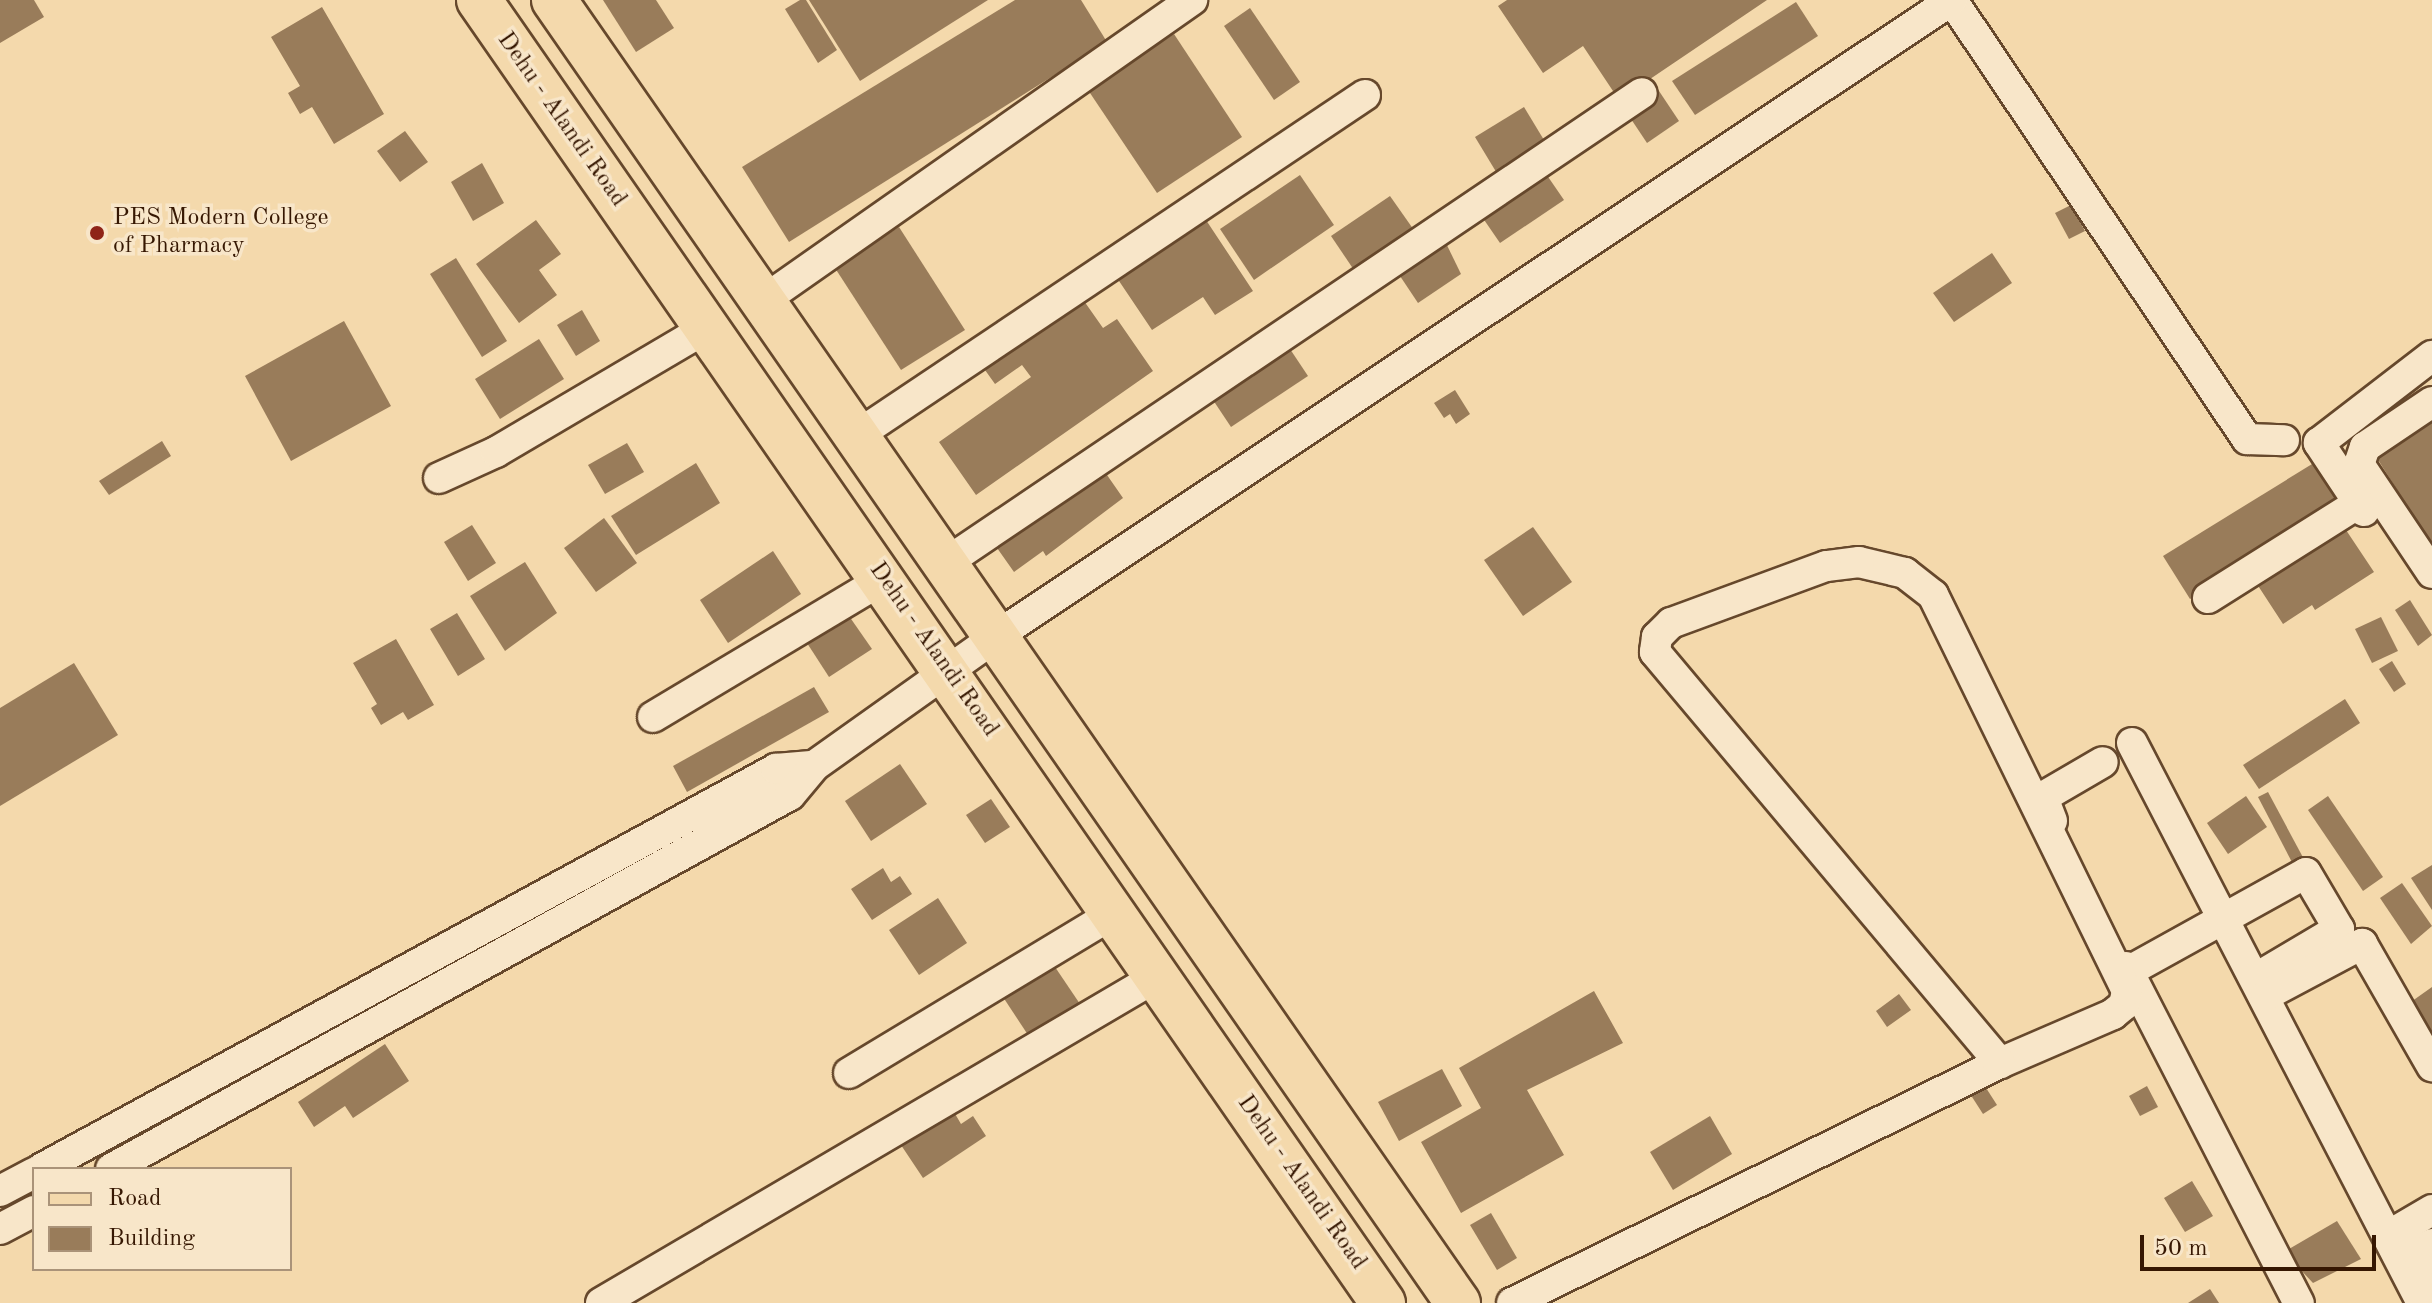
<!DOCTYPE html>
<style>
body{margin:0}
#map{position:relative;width:2432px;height:1303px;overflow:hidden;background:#f4d9ac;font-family:"Old Standard TT",serif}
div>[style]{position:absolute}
.building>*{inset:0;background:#997c5a}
.roads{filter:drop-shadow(2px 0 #66482c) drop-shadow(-2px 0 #66482c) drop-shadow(0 2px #66482c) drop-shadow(0 -2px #66482c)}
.minor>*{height:30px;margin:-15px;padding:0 15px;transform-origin:15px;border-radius:15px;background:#f8e6c9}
.primary>*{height:44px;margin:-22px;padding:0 22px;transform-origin:22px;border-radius:22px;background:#f4d9ac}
.dots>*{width:22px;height:22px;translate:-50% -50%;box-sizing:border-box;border:4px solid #f8e6c9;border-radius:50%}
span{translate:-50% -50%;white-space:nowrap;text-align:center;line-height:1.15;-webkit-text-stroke:7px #f8e6c9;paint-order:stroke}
.street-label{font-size:24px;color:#361702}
.poi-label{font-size:24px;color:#361702}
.left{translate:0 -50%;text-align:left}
.legend{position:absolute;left:32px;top:1167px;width:260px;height:104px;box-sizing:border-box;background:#f8e6c9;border:2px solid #aa9379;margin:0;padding:10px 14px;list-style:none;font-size:24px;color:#361702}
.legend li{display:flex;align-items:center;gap:16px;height:40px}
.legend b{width:40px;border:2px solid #aa9379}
.scale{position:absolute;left:2140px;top:1235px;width:236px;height:36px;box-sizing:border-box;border:4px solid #361702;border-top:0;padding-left:10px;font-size:24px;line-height:28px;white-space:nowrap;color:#361702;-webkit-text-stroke:6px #f8e6c9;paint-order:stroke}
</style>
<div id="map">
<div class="building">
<div style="clip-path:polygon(0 0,34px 0,44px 17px,0 43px)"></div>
<div style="clip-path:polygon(603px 0,656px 0,674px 28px,636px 52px)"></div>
<div style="clip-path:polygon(800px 0,806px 0,837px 50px,818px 63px,785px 9px)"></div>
<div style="clip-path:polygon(809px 0,988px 0,860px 81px)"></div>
<div style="clip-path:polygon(1015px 0,1081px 0,1107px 42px,789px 242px,742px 167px)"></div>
<div style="clip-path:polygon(1507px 0,1767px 0,1619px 100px,1583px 46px,1543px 73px,1498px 6px)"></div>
<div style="clip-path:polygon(1796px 2px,1818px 36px,1695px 115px,1672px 81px)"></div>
<div style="clip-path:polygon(322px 7px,384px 114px,334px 144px,312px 107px,300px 114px,288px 93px,300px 86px,271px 37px)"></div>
<div style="clip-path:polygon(1250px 8px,1300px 82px,1274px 100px,1224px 26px)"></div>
<div style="clip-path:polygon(1174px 34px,1242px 137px,1157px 193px,1088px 90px)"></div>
<div style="clip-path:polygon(1657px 88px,1679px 121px,1647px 143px,1625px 110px)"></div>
<div style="clip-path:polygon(1524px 107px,1547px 145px,1498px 175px,1475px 137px)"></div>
<div style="clip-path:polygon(405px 131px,428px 162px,400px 182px,377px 151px)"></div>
<div style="clip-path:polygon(482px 163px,504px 203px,473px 221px,451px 182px)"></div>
<div style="clip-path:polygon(1542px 168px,1564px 200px,1500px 243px,1478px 211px)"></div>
<div style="clip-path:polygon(1300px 175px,1334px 225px,1254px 280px,1220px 229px)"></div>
<div style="clip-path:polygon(1390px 196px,1416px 233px,1356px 273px,1331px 236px)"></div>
<div style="clip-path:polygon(2071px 205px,2085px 231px,2069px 239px,2055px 213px)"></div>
<div style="clip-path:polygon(536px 220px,561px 254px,539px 270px,557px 295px,519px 323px,476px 264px)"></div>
<div style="clip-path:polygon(1206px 220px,1253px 291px,1215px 315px,1203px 297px,1152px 330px,1117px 278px)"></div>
<div style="clip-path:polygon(899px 227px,965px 330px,901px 370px,835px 268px)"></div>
<div style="clip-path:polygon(1442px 235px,1461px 274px,1418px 303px,1394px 267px)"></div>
<div style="clip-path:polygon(1992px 253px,2012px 283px,1954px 322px,1933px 293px)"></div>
<div style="clip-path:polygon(456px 258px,507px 341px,482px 357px,430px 274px)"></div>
<div style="clip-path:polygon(1084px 301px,1103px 328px,1117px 319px,1153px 371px,976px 495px,939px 442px,1031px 377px,1022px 365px,995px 384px,985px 370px)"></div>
<div style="clip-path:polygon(582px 310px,600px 341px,576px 356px,557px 325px)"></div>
<div style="clip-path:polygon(344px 321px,391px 406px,291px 461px,245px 376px)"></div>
<div style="clip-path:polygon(539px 339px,564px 379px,500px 419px,475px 379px)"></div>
<div style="clip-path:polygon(1284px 340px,1308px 376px,1231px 427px,1207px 391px)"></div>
<div style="clip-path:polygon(1455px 390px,1470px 414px,1456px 424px,1450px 414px,1444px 418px,1434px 403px)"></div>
<div style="clip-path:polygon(2432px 418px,2432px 558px,2392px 497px,2399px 493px,2375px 455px)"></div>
<div style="clip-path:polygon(162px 441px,171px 456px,109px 495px,99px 481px)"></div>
<div style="clip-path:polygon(627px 443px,644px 472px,605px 494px,588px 465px)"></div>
<div style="clip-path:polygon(2317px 461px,2344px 505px,2190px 599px,2163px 556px)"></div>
<div style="clip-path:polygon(1098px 462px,1123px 498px,1046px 556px,1043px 551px,1014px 572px,990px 538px)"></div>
<div style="clip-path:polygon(696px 463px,720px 503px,636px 555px,611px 516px)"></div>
<div style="clip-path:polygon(604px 518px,637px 563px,596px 592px,564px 548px)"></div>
<div style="clip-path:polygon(2340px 521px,2374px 572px,2315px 610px,2312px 605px,2283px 624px,2253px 578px)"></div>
<div style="clip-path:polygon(472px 525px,496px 563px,468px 581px,444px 542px)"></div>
<div style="clip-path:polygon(1533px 527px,1572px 582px,1523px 616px,1484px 560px)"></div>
<div style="clip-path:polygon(773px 551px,801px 594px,728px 643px,700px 600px)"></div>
<div style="clip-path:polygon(525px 562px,557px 613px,505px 651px,470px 596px)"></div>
<div style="clip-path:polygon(2410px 600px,2432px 635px,2418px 646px,2395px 610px)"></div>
<div style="clip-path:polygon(457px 613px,485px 659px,458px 676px,430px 629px)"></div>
<div style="clip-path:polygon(849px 616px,872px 649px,829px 677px,807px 643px)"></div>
<div style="clip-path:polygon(2381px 617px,2398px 651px,2372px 663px,2355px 629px)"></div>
<div style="clip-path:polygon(396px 639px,434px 705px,408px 720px,403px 712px,381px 725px,371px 708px,377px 704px,353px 663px)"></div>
<div style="clip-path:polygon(2392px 661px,2406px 684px,2394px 692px,2379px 669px)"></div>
<div style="clip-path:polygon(74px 663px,118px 735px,0 806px,0 708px)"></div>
<div style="clip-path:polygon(814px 687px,829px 712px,687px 792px,673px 766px)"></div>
<div style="clip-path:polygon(2345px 699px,2360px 723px,2259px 789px,2243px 765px)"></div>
<div style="clip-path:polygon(900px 764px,927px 804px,871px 841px,845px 801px)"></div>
<div style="clip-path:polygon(2268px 792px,2306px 863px,2295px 868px,2258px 797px)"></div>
<div style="clip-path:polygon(2246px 796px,2267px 827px,2228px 854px,2207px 823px)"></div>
<div style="clip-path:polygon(2328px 796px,2383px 877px,2363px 891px,2308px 810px)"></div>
<div style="clip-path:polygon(991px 799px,1010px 827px,985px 843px,966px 815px)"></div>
<div style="clip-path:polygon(2432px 865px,2432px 910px,2411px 878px)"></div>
<div style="clip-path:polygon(883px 868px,891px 882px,900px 876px,912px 894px,872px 920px,851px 889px)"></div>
<div style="clip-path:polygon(2402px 883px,2432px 926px,2411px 944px,2380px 898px)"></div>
<div style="clip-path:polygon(938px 898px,967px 943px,919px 975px,889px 930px)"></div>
<div style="clip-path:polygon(1053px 964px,1080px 1004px,1030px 1038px,1003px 997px)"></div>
<div style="clip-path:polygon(2432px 987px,2432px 1041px,2408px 1004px)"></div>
<div style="clip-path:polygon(1594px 991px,1623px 1043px,1527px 1090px,1564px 1155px,1461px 1213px,1421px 1142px,1481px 1108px,1459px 1068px)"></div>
<div style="clip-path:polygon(1899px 994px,1911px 1010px,1887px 1027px,1876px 1011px)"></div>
<div style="clip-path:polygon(385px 1044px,409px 1081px,353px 1118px,345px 1106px,314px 1127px,298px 1102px)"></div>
<div style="clip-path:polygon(1442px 1069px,1462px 1106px,1399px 1141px,1378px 1102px)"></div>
<div style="clip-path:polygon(1979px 1077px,1997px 1105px,1983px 1114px,1965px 1086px)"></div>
<div style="clip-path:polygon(2147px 1086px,2158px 1107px,2140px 1116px,2129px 1096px)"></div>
<div style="clip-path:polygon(954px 1112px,961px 1124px,973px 1116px,986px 1136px,923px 1178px,897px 1139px,935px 1114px,940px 1122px)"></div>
<div style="clip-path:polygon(1710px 1116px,1732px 1154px,1673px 1190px,1650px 1152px)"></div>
<div style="clip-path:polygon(2192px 1181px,2213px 1216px,2185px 1232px,2164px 1198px)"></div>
<div style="clip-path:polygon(1491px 1213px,1517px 1258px,1497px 1270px,1470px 1225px)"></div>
<div style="clip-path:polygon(2337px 1221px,2361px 1259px,2313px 1283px,2284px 1252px)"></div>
<div style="clip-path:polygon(2210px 1289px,2219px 1303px,2188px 1303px)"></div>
</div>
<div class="roads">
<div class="minor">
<div style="left:1952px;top:0;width:529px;rotate:56.1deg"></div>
<div style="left:2247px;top:439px;width:37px;rotate:2deg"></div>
<div style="left:764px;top:300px;width:523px;rotate:-35.03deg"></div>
<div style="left:2432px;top:402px;width:81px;rotate:146.1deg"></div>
<div style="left:2365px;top:447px;width:18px;rotate:109deg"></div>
<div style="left:2359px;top:464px;width:131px;rotate:56.2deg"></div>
<div style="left:859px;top:434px;width:609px;rotate:-33.82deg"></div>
<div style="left:439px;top:478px;width:63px;rotate:-24.5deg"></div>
<div style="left:496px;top:452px;width:246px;rotate:-30.5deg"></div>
<div style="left:2364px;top:511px;width:82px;rotate:-123.5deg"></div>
<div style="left:2319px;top:443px;width:143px;rotate:-37.6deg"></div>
<div style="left:947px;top:562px;width:838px;rotate:-34.01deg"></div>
<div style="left:2208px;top:598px;width:178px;rotate:-32.2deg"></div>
<div style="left:653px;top:717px;width:269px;rotate:-30.9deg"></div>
<div style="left:2132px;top:743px;width:631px;rotate:62.62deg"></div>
<div style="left:2052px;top:821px;width:26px;rotate:-111deg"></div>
<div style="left:2043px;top:797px;width:69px;rotate:-30.3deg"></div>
<div style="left:2126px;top:967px;width:378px;rotate:62.8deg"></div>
<div style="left:2129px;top:971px;width:202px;rotate:-29deg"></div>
<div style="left:2306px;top:873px;width:65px;rotate:59.5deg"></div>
<div style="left:2339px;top:929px;width:96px;rotate:149.4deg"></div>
<div style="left:2266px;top:995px;width:109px;rotate:-28deg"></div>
<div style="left:2362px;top:944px;width:141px;rotate:60.2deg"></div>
<div style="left:849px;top:1073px;width:310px;rotate:-31.1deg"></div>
<div style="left:41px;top:1169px;width:837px;rotate:-28.56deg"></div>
<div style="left:776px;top:769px;width:38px;rotate:-5deg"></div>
<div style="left:111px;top:1169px;width:775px;rotate:-28.85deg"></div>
<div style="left:790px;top:795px;width:38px;rotate:-50deg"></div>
<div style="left:814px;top:766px;width:226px;rotate:-35.4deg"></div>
<div style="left:998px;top:635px;width:1146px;rotate:-33.65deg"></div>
<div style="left:0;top:1191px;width:38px;rotate:-28deg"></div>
<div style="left:0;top:1229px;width:38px;rotate:-28deg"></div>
<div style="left:2388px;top:1236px;width:51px;rotate:-30.6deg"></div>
<div style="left:2432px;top:1244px;width:17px;rotate:152deg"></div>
<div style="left:2417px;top:1252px;width:31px;rotate:61deg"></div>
<div style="left:601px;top:1303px;width:646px;rotate:-30.42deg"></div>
<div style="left:1512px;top:1303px;width:544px;rotate:-26.19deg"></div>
<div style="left:2000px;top:1063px;width:123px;rotate:-23.4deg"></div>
<div style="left:2113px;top:1014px;width:14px;rotate:-39deg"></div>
<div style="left:2124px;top:1005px;width:14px;rotate:-78deg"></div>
<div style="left:2127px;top:991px;width:441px;rotate:-116.1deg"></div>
<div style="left:1933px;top:595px;width:36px;rotate:-142deg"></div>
<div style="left:1905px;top:573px;width:47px;rotate:-166.6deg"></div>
<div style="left:1859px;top:562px;width:33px;rotate:173deg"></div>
<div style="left:1826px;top:566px;width:165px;rotate:159.8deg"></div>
<div style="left:1671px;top:623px;width:20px;rotate:135deg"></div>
<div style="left:1657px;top:637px;width:15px;rotate:98deg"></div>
<div style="left:1655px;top:652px;width:537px;rotate:49.99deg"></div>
</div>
<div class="primary">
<div style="left:479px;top:0;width:1586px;rotate:55.25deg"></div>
<div style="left:554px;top:0;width:1586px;rotate:55.25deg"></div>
</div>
</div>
<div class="dots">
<div style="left:97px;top:233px;background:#8f2418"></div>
</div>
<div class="street-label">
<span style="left:561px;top:120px;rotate:55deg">Dehu - Alandi Road</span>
<span style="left:933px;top:650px;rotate:55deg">Dehu - Alandi Road</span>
<span style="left:1301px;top:1183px;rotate:55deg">Dehu - Alandi Road</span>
</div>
<div class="poi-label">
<span class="left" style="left:113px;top:233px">PES Modern College<br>of Pharmacy</span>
</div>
<ul class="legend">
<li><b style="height:10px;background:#f4d9ac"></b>Road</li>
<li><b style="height:22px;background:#997c5a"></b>Building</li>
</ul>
<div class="scale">50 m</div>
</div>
